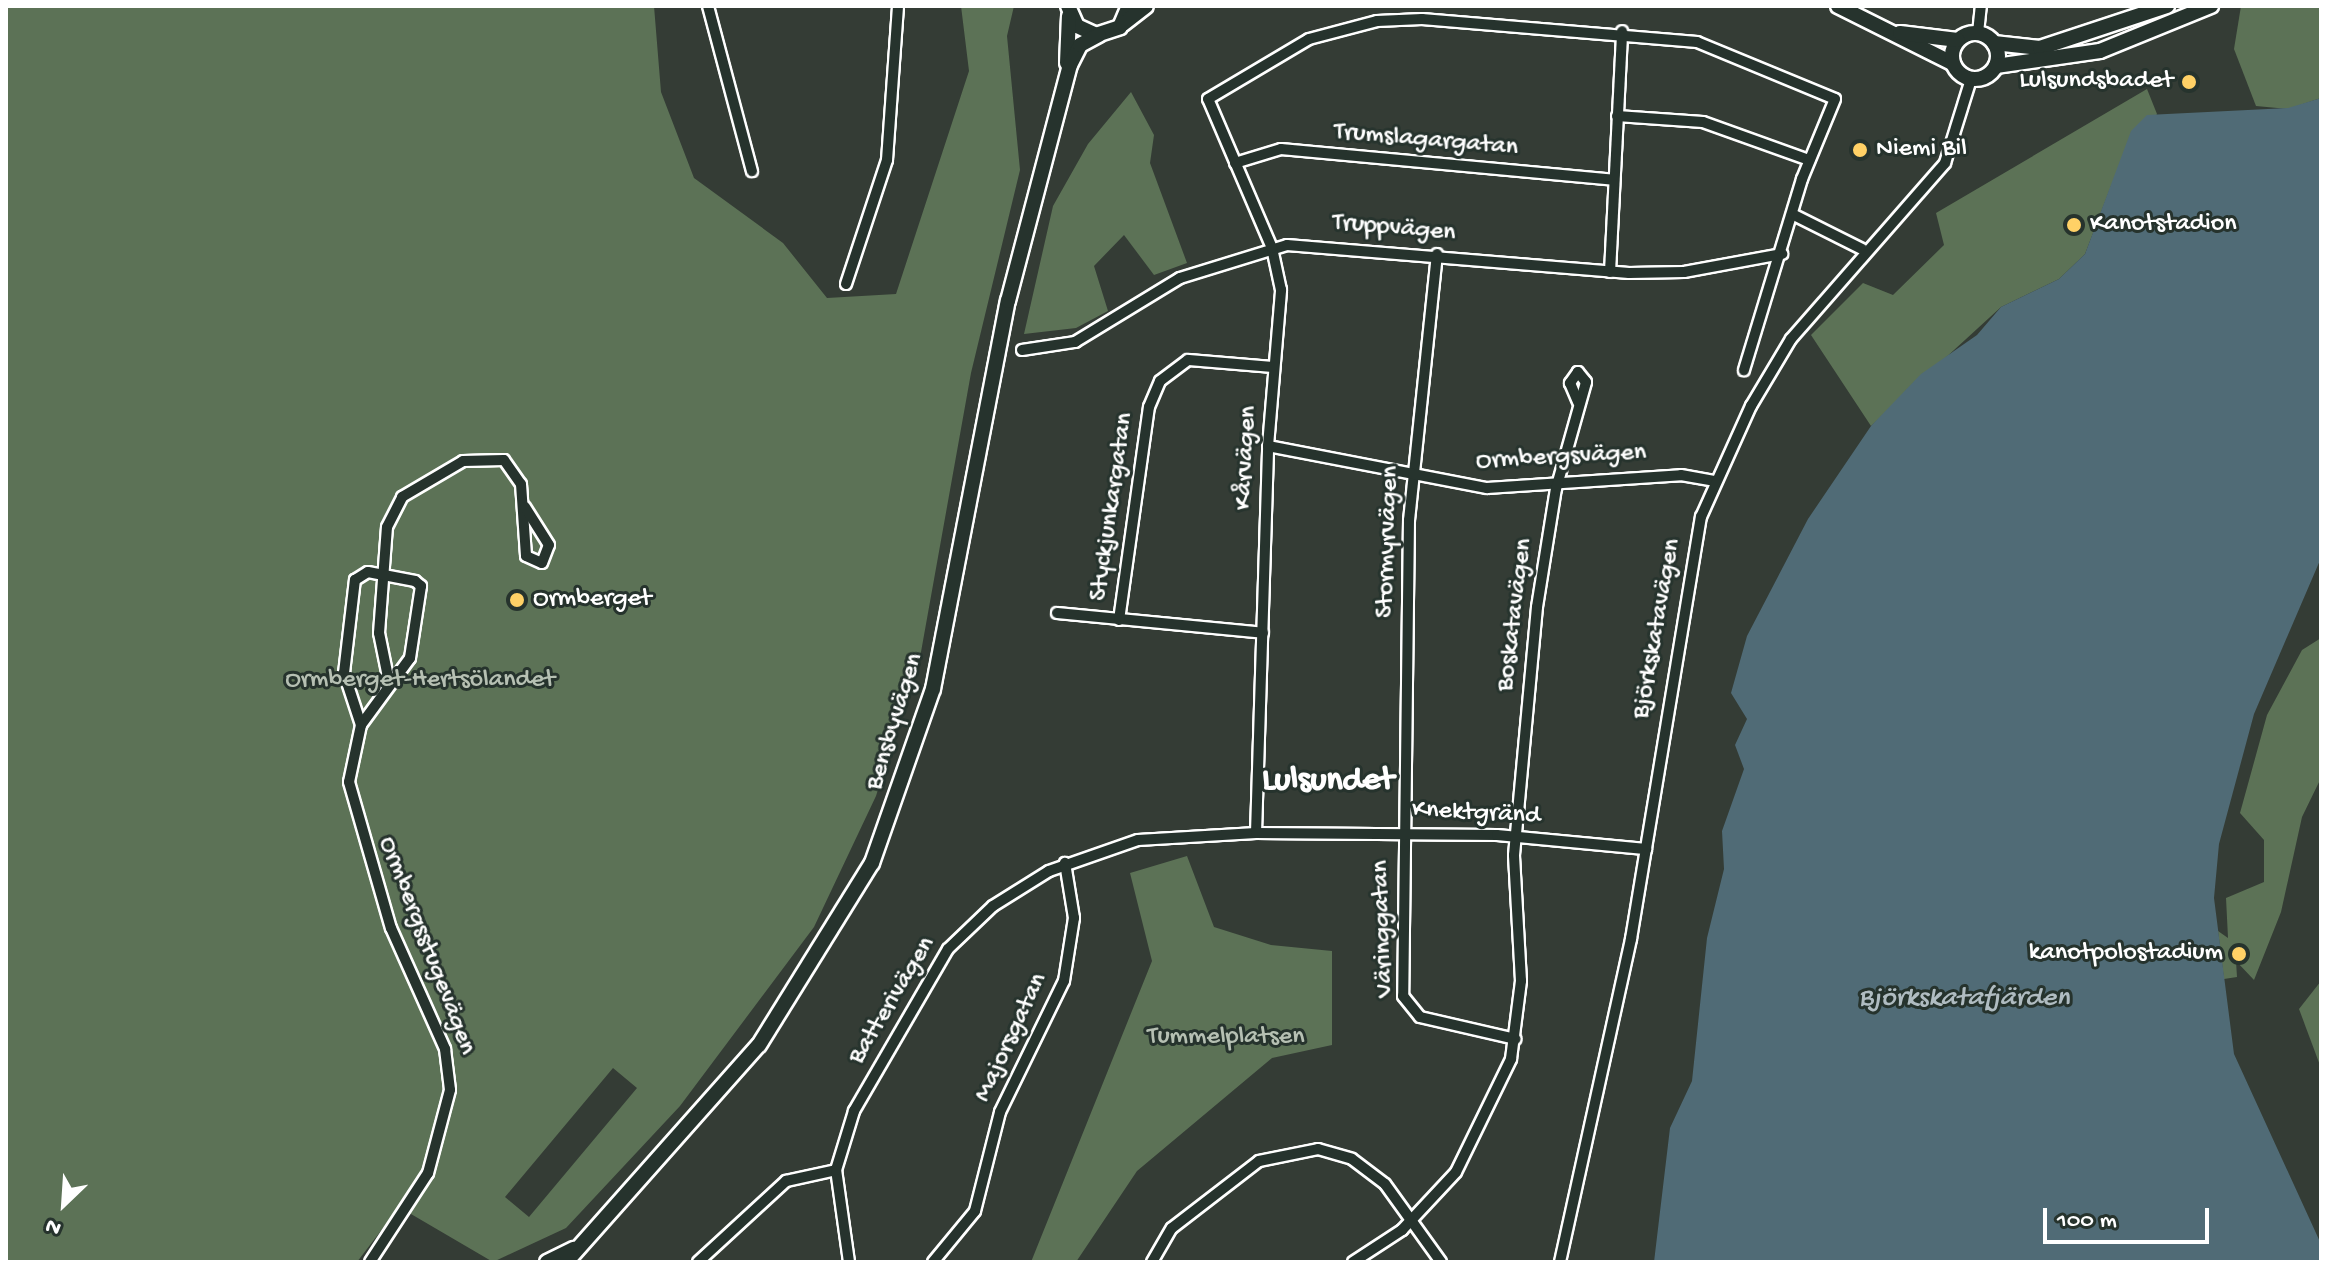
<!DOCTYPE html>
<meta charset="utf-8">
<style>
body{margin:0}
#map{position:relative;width:2327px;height:1268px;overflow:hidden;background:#343c35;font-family:"Gochi Hand",sans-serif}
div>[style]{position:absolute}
.green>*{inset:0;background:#5c7256}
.water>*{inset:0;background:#506b76}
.roads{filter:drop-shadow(2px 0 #fff) drop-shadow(-2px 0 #fff) drop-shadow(0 2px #fff) drop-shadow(0 -2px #fff)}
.minor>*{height:10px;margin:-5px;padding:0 5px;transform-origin:5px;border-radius:5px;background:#26332d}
.secondary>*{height:14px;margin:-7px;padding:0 7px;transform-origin:7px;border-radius:7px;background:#26332d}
.secondary>.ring{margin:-7px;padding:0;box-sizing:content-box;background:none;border:14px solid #26332d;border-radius:50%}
.dots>*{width:22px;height:22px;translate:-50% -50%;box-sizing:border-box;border:4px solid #26332d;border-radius:50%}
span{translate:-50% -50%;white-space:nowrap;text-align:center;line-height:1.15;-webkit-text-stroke:6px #26332d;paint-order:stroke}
.poi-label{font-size:26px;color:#fff}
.right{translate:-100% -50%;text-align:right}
.left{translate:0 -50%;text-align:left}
.street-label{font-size:26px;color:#fff}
.park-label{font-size:26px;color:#b6c0b3}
.water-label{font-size:28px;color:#b0bcc1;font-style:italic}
.district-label{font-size:34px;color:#fff;font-weight:700}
.frame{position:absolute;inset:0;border:8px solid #fff;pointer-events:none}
.north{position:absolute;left:24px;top:1164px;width:80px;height:80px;-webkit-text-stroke:6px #26332d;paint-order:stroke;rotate:205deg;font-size:22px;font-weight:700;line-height:32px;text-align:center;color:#fff}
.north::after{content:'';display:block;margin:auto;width:28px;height:36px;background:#fff;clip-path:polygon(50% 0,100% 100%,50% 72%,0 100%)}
.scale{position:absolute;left:2043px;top:1208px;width:166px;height:36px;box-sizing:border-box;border:4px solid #fff;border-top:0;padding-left:10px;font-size:24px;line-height:28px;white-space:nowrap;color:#fff;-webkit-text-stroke:6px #26332d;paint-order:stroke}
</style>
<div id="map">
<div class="green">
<div style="clip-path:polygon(evenodd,6px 6px,654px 6px,661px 92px,694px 178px,783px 243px,827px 298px,896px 294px,969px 71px,961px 6px,1014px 6px,1007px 36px,1020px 170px,971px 373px,921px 652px,876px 796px,814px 927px,680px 1106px,566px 1228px,493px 1262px,399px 1207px,357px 1262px,6px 1262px,6px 6px,613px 1068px,637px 1088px,529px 1217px,505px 1197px,613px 1068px)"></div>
<div style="clip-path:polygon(2241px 6px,2321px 6px,2321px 98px,2288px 109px,2256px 106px,2234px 49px)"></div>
<div style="clip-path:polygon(2147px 89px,2157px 114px,2111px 186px,2085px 254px,2059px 279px,2001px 307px,1871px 426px,1811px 335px,1863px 283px,1893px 295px,1944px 245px,1936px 213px)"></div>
<div style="clip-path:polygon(1131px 92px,1154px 135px,1150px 163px,1187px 263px,1154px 275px,1124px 235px,1094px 266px,1108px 311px,1076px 328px,1024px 334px,1053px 206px,1088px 144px)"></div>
<div style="clip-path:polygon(2321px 638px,2321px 778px,2302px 817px,2281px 912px,2254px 980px,2236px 961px,2237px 977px,2224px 979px,2218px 931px,2228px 938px,2226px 898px,2264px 882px,2264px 840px,2240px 813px,2267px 715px,2302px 650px)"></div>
<div style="clip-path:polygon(1187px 856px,1214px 927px,1271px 945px,1332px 951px,1332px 1045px,1272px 1058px,1137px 1171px,1076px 1262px,1031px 1262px,1152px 961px,1130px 873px)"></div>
<div style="clip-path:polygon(2321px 981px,2321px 1068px,2299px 1009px)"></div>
</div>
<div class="water">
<div style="clip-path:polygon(2321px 98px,2321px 558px,2254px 714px,2219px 844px,2214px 898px,2234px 1054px,2321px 1244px,2321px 1262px,1654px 1262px,1670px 1128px,1692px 1081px,1707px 938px,1724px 869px,1722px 831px,1744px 769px,1735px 745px,1747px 719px,1731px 693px,1747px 636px,1808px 519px,1871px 426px,1921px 374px,1977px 335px,2001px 307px,2059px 279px,2085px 254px,2131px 131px,2147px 115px,2288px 108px)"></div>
</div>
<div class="roads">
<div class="minor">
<div style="left:708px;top:6px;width:171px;rotate:75.1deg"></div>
<div style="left:1978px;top:33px;width:27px;rotate:-84deg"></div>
<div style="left:1617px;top:116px;width:86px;rotate:4deg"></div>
<div style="left:1703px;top:122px;width:113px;rotate:19.7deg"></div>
<div style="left:1235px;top:163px;width:48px;rotate:-16.9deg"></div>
<div style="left:1281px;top:149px;width:334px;rotate:5.3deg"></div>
<div style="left:1794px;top:215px;width:76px;rotate:26.6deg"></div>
<div style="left:1437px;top:254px;width:267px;rotate:96deg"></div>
<div style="left:1409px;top:520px;width:476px;rotate:90.7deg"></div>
<div style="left:1403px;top:996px;width:27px;rotate:51deg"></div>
<div style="left:1420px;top:1017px;width:98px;rotate:13deg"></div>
<div style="left:1610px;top:272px;width:241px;rotate:-87.1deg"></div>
<div style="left:846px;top:284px;width:131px;rotate:-71.7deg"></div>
<div style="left:887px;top:160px;width:154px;rotate:-85.9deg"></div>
<div style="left:1022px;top:350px;width:54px;rotate:-8.6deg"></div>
<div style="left:1075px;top:342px;width:123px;rotate:-31.4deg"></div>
<div style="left:1180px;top:278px;width:112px;rotate:-17.1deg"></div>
<div style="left:1287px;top:245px;width:343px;rotate:4.7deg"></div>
<div style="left:1629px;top:273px;width:55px;rotate:-1deg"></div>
<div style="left:1684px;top:272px;width:100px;rotate:-10.4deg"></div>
<div style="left:1268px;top:446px;width:223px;rotate:10.9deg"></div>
<div style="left:1487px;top:488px;width:194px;rotate:-3.8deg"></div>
<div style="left:1681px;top:475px;width:35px;rotate:10deg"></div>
<div style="left:1057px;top:613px;width:207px;rotate:5.5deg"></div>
<div style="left:1119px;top:620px;width:215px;rotate:-82deg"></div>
<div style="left:1149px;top:407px;width:28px;rotate:-67deg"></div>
<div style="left:1160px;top:381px;width:35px;rotate:-37deg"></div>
<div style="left:1188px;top:360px;width:86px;rotate:4.7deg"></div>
<div style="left:389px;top:682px;width:50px;rotate:-101.5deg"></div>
<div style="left:379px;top:633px;width:106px;rotate:-85.7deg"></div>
<div style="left:387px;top:527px;width:34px;rotate:-63deg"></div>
<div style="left:402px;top:497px;width:71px;rotate:-30.5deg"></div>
<div style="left:463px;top:461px;width:41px;rotate:-1.4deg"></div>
<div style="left:504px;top:460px;width:29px;rotate:55deg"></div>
<div style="left:521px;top:484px;width:72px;rotate:86deg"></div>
<div style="left:526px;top:556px;width:17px;rotate:24deg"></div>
<div style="left:542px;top:563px;width:19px;rotate:-69deg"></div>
<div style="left:549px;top:545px;width:45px;rotate:-122.3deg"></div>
<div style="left:361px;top:725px;width:55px;rotate:-108.1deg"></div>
<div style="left:344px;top:673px;width:94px;rotate:-83.3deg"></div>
<div style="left:355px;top:580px;width:15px;rotate:-32deg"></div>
<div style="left:368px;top:572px;width:48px;rotate:10.8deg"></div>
<div style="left:415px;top:581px;width:8px;rotate:40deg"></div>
<div style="left:421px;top:586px;width:73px;rotate:98.7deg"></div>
<div style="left:410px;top:658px;width:83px;rotate:126.2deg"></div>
<div style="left:361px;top:725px;width:58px;rotate:101.9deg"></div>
<div style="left:349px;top:782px;width:152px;rotate:74deg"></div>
<div style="left:391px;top:928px;width:133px;rotate:65.9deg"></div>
<div style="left:445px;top:1049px;width:41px;rotate:83deg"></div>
<div style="left:450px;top:1090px;width:86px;rotate:104.8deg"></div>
<div style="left:428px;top:1173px;width:106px;rotate:123.1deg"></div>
<div style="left:1256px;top:833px;width:387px;rotate:-88.2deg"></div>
<div style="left:1268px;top:446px;width:157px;rotate:-85.2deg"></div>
<div style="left:1281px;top:290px;width:43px;rotate:-102.1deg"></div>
<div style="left:1272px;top:248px;width:162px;rotate:-113.2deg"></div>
<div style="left:1208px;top:99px;width:117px;rotate:-30.7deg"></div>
<div style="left:1309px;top:39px;width:70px;rotate:-14.8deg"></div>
<div style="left:1377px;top:21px;width:45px;rotate:-2.5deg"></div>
<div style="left:1422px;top:19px;width:276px;rotate:4.8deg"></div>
<div style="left:1697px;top:42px;width:149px;rotate:22.4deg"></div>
<div style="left:1835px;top:99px;width:87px;rotate:112.4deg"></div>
<div style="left:1802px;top:179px;width:200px;rotate:106.9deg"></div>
<div style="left:698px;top:1262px;width:120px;rotate:-42.6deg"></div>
<div style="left:786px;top:1181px;width:51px;rotate:-12.4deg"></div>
<div style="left:849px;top:1262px;width:93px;rotate:-98deg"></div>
<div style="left:836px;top:1170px;width:62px;rotate:-73deg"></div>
<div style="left:854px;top:1111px;width:187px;rotate:-59.9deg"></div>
<div style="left:948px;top:949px;width:62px;rotate:-43.7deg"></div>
<div style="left:993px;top:906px;width:66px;rotate:-32deg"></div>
<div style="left:1049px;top:871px;width:94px;rotate:-19.2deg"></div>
<div style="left:1138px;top:840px;width:118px;rotate:-3.4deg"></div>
<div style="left:1256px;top:833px;width:241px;rotate:0.5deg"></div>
<div style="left:1497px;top:835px;width:150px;rotate:5.4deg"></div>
<div style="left:933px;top:1262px;width:66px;rotate:-50.5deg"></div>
<div style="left:975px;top:1211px;width:102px;rotate:-75.8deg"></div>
<div style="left:1000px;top:1112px;width:146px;rotate:-64deg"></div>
<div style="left:1064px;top:981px;width:64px;rotate:-81deg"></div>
<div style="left:1074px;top:918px;width:56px;rotate:-99.3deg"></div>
<div style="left:1152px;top:1262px;width:39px;rotate:-60deg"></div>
<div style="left:1172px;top:1228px;width:110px;rotate:-37.6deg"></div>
<div style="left:1259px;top:1161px;width:60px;rotate:-11.5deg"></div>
<div style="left:1318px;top:1149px;width:35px;rotate:16deg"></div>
<div style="left:1352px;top:1159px;width:41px;rotate:37.1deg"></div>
<div style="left:1385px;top:1184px;width:96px;rotate:54.3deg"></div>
<div style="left:1353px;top:1262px;width:59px;rotate:-33.1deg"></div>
<div style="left:1402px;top:1230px;width:79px;rotate:-47deg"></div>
<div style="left:1456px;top:1172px;width:126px;rotate:-64deg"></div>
<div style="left:1511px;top:1059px;width:79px;rotate:-82.7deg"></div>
<div style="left:1521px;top:981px;width:126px;rotate:-93.2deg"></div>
<div style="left:1514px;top:855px;width:249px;rotate:-84.7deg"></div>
<div style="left:1537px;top:607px;width:120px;rotate:-80.9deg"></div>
<div style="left:1556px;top:489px;width:111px;rotate:-74.3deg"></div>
<div style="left:1586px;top:382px;width:13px;rotate:-129deg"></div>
<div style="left:1578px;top:372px;width:14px;rotate:126deg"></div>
<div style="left:1570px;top:383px;width:21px;rotate:67deg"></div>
<div style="left:1560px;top:1262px;width:331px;rotate:-77.6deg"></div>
<div style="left:1631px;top:939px;width:428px;rotate:-80.6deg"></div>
<div style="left:1701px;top:517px;width:122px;rotate:-65.8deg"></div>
<div style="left:1751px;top:406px;width:78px;rotate:-59.2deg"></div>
<div style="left:1791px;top:339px;width:234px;rotate:-48.8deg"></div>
<div style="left:1945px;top:163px;width:88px;rotate:-72.8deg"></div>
</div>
<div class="secondary">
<div style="left:1068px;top:6px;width:22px;rotate:66deg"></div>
<div style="left:1077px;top:26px;width:21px;rotate:25deg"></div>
<div style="left:1096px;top:35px;width:25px;rotate:-18deg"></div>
<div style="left:1120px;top:27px;width:23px;rotate:-67deg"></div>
<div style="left:1838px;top:6px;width:127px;rotate:26.6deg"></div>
<div style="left:1123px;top:24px;width:29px;rotate:-38deg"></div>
<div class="ring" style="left:1952px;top:33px;width:32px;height:32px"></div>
<div style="left:1900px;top:33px;width:58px;rotate:6.9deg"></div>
<div style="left:1994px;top:43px;width:46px;rotate:6.2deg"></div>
<div style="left:2040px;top:48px;width:134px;rotate:-18.3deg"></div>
<div style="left:1067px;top:63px;width:47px;rotate:-87.6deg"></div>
<div style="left:1996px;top:66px;width:105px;rotate:-8.2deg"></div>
<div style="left:2100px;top:51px;width:120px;rotate:-22.1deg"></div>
<div style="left:547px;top:1262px;width:30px;rotate:-26deg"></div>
<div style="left:566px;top:1262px;width:290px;rotate:-48.4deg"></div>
<div style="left:759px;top:1045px;width:214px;rotate:-58.2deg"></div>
<div style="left:872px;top:863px;width:184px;rotate:-70.7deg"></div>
<div style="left:933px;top:689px;width:395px;rotate:-79.1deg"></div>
<div style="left:1008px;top:301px;width:244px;rotate:-75.3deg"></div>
<div style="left:1070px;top:65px;width:22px;rotate:-63deg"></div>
<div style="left:1080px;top:45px;width:21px;rotate:-28deg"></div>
</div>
</div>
<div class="dots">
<div style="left:2189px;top:82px;background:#ffd166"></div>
<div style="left:1860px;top:150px;background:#ffd166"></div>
<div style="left:2074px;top:225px;background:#ffd166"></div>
<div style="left:517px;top:600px;background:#ffd166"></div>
<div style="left:2239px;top:954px;background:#ffd166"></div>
</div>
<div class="poi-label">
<span class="right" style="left:2173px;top:82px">Lulsundsbadet</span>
<span class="left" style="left:1876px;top:150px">Niemi Bil</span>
<span class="left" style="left:2090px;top:225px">Kanotstadion</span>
<span class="left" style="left:533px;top:600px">Ormberget</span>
<span class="right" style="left:2223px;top:954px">kanotpolostadium</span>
</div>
<div class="street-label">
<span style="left:1426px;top:141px;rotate:5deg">Trumslagargatan</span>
<span style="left:1394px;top:229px;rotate:5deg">Truppvägen</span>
<span style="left:1247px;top:458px;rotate:-87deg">Kårvägen</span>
<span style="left:1561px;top:458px;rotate:-3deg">Ormbergsvägen</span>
<span style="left:1113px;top:507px;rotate:-82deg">Styckjunkargatan</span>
<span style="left:1389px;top:542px;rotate:-88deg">Stormyrvägen</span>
<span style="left:1516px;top:615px;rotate:-83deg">Boskatavägen</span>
<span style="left:1658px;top:629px;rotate:-80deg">Björkskatavägen</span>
<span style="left:896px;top:722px;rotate:-73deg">Bensbyvägen</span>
<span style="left:1476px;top:814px;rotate:3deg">Knektgränd</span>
<span style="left:1384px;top:929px;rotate:-92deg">Väringgatan</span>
<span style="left:426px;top:946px;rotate:69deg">Ormbergsstugevägen</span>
<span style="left:893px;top:1001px;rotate:-59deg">Batterivägen</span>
<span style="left:1012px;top:1038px;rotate:-65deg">Majorsgatan</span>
</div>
<div class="park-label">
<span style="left:420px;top:681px">Ormberget-Hertsölandet</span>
<span style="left:1226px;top:1038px">Tummelplatsen</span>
</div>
<div class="water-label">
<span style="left:1964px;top:999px">Björkskatafjärden</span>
</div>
<div class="district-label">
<span style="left:1328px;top:783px">Lulsundet</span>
</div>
<div class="frame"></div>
<div class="north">N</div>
<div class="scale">100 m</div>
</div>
